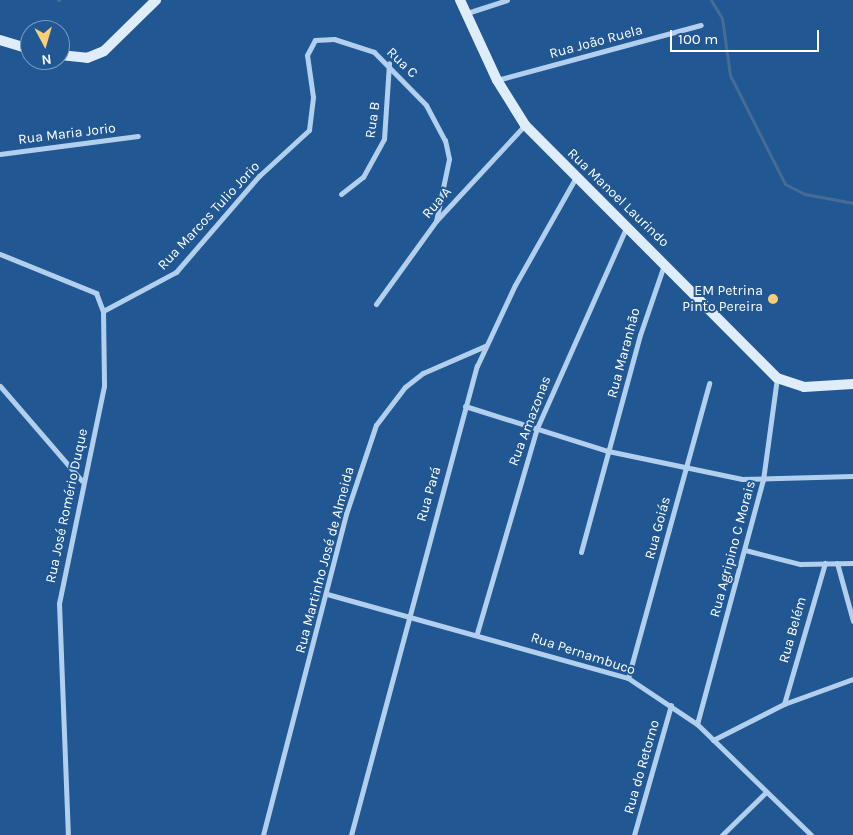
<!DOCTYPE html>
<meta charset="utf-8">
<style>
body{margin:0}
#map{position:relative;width:853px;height:835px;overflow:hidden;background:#215792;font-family:Karla,sans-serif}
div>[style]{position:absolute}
.stream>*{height:3px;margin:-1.5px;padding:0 1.5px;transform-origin:1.5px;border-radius:1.5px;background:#466c96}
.street>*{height:5px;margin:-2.5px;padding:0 2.5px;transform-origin:2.5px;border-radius:2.5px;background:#b2cfed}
.secondary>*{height:10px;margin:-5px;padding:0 5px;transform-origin:5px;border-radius:5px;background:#dfecfa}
.dots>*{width:14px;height:14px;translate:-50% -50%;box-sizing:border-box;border:2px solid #215792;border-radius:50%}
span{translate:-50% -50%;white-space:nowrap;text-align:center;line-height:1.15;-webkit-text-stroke:4px #215792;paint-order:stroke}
.street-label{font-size:14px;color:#fff}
.poi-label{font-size:14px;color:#fff}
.right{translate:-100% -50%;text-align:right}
.north{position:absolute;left:20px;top:20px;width:50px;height:50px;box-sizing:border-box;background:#215792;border:1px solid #7a9abe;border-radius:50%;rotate:174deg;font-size:14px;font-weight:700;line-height:20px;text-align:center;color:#fff}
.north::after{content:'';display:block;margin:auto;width:18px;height:22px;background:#face74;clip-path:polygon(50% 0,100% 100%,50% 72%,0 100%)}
.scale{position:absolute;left:670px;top:30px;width:149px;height:22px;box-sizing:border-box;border:2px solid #fff;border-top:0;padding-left:6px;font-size:15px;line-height:18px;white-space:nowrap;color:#fff;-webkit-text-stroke:4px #215792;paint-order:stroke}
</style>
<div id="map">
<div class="stream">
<div style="left:58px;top:0;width:1px"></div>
<div style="left:711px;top:0;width:21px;rotate:59deg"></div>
<div style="left:722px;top:18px;width:58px;rotate:82deg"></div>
<div style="left:730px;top:75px;width:122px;rotate:63.2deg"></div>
<div style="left:785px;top:184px;width:22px;rotate:27deg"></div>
<div style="left:805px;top:194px;width:49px;rotate:10.6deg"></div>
</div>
<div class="street">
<div style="left:467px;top:13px;width:42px;rotate:-18deg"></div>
<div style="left:497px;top:80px;width:211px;rotate:-15.1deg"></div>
<div style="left:0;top:154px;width:139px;rotate:-7.4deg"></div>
<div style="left:341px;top:194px;width:28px;rotate:-38deg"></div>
<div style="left:363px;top:177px;width:43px;rotate:-61.1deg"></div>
<div style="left:384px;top:139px;width:76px;rotate:-86.2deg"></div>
<div style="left:0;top:254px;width:104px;rotate:22.1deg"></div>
<div style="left:96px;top:293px;width:19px;rotate:69deg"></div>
<div style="left:103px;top:311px;width:75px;rotate:89.2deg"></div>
<div style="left:104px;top:386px;width:222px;rotate:101.7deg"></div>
<div style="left:59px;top:603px;width:232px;rotate:87.8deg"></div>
<div style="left:376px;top:304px;width:102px;rotate:-54.1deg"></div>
<div style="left:436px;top:221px;width:131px;rotate:-47.2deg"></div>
<div style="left:103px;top:311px;width:83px;rotate:-28.1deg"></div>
<div style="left:176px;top:272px;width:127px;rotate:-49.2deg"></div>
<div style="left:259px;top:176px;width:68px;rotate:-42.6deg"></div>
<div style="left:309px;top:130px;width:33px;rotate:-83deg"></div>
<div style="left:313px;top:97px;width:42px;rotate:-98.1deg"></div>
<div style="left:307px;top:55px;width:17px;rotate:-62deg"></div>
<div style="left:315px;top:40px;width:19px;rotate:-3deg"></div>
<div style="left:334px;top:39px;width:42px;rotate:18deg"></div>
<div style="left:374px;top:52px;width:74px;rotate:45.5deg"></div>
<div style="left:426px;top:105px;width:40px;rotate:62deg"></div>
<div style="left:445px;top:140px;width:19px;rotate:78deg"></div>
<div style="left:449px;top:159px;width:63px;rotate:101.8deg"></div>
<div style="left:0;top:386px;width:125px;rotate:49.2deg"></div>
<div style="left:465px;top:406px;width:150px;rotate:17.5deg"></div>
<div style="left:608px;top:451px;width:137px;rotate:11.8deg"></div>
<div style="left:742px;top:479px;width:111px;rotate:-1.5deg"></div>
<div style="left:745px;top:550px;width:57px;rotate:14.3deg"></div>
<div style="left:800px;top:564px;width:53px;rotate:-1.1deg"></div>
<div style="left:581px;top:552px;width:225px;rotate:-74.8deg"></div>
<div style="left:640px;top:335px;width:74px;rotate:-71.1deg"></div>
<div style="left:837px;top:563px;width:60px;rotate:74.6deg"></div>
<div style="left:327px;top:594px;width:313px;rotate:15.6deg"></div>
<div style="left:628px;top:678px;width:83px;rotate:33.7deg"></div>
<div style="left:697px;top:724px;width:159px;rotate:44.2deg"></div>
<div style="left:477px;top:633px;width:214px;rotate:-73.7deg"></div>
<div style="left:537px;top:428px;width:221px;rotate:-66deg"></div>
<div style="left:628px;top:678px;width:306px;rotate:-74.6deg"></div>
<div style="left:784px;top:704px;width:147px;rotate:-73.8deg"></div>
<div style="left:697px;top:724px;width:253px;rotate:-74.9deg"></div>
<div style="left:763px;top:480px;width:103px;rotate:-82.2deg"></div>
<div style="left:713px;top:740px;width:80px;rotate:-26.9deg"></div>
<div style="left:784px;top:704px;width:73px;rotate:-19.9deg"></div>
<div style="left:263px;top:835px;width:332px;rotate:-75.5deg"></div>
<div style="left:346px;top:514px;width:94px;rotate:-71.4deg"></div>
<div style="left:376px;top:425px;width:48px;rotate:-52.7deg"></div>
<div style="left:405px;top:387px;width:23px;rotate:-38deg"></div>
<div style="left:423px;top:373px;width:68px;rotate:-23.5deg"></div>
<div style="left:351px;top:835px;width:486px;rotate:-75deg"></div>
<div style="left:477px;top:366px;width:89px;rotate:-64.9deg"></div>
<div style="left:515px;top:285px;width:124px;rotate:-60.5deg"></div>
<div style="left:634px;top:835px;width:135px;rotate:-74.1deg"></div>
<div style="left:722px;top:835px;width:62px;rotate:-44.3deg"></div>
</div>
<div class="secondary">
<div style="left:460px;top:0;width:88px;rotate:65.2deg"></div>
<div style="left:497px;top:80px;width:53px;rotate:58.1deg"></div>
<div style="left:525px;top:125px;width:357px;rotate:45.1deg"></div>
<div style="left:777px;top:378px;width:28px;rotate:18deg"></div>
<div style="left:804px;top:387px;width:49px;rotate:-3.5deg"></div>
<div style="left:0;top:40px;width:31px;rotate:17deg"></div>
<div style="left:60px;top:55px;width:27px;rotate:6deg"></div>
<div style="left:87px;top:58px;width:18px;rotate:-22deg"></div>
<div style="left:104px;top:51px;width:73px;rotate:-44.4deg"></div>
</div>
<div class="dots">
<div style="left:773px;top:299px;background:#face74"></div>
</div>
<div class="street-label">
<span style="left:596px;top:42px;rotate:-15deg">Rua João Ruela</span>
<span style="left:402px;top:63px;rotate:44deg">Rua C</span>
<span style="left:373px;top:120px;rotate:-82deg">Rua B</span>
<span style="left:67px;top:134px;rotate:-7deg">Rua Maria Jorio</span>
<span style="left:618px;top:198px;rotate:44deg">Rua Manoel Laurindo</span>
<span style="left:437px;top:203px;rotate:-49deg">Rua A</span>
<span style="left:209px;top:216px;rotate:-47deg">Rua Marcos Tulio Jorio</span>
<span style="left:624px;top:353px;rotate:-75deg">Rua Maranhão</span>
<span style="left:530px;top:421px;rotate:-69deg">Rua Amazonas</span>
<span style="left:429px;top:494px;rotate:-74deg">Rua Pará</span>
<span style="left:67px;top:506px;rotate:-78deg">Rua José Romério Duque</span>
<span style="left:658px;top:528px;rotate:-75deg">Rua Goiás</span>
<span style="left:733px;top:549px;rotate:-75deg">Rua Agripino C Morais</span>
<span style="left:325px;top:560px;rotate:-75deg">Rua Martinho José de Almeida</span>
<span style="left:793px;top:630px;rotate:-74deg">Rua Belém</span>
<span style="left:583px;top:654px;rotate:18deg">Rua Pernambuco</span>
<span style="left:642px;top:767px;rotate:-74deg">Rua do Retorno</span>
</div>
<div class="poi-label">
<span class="right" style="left:763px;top:299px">EM Petrina<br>Pinto Pereira</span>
</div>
<div class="north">N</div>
<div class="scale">100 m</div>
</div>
